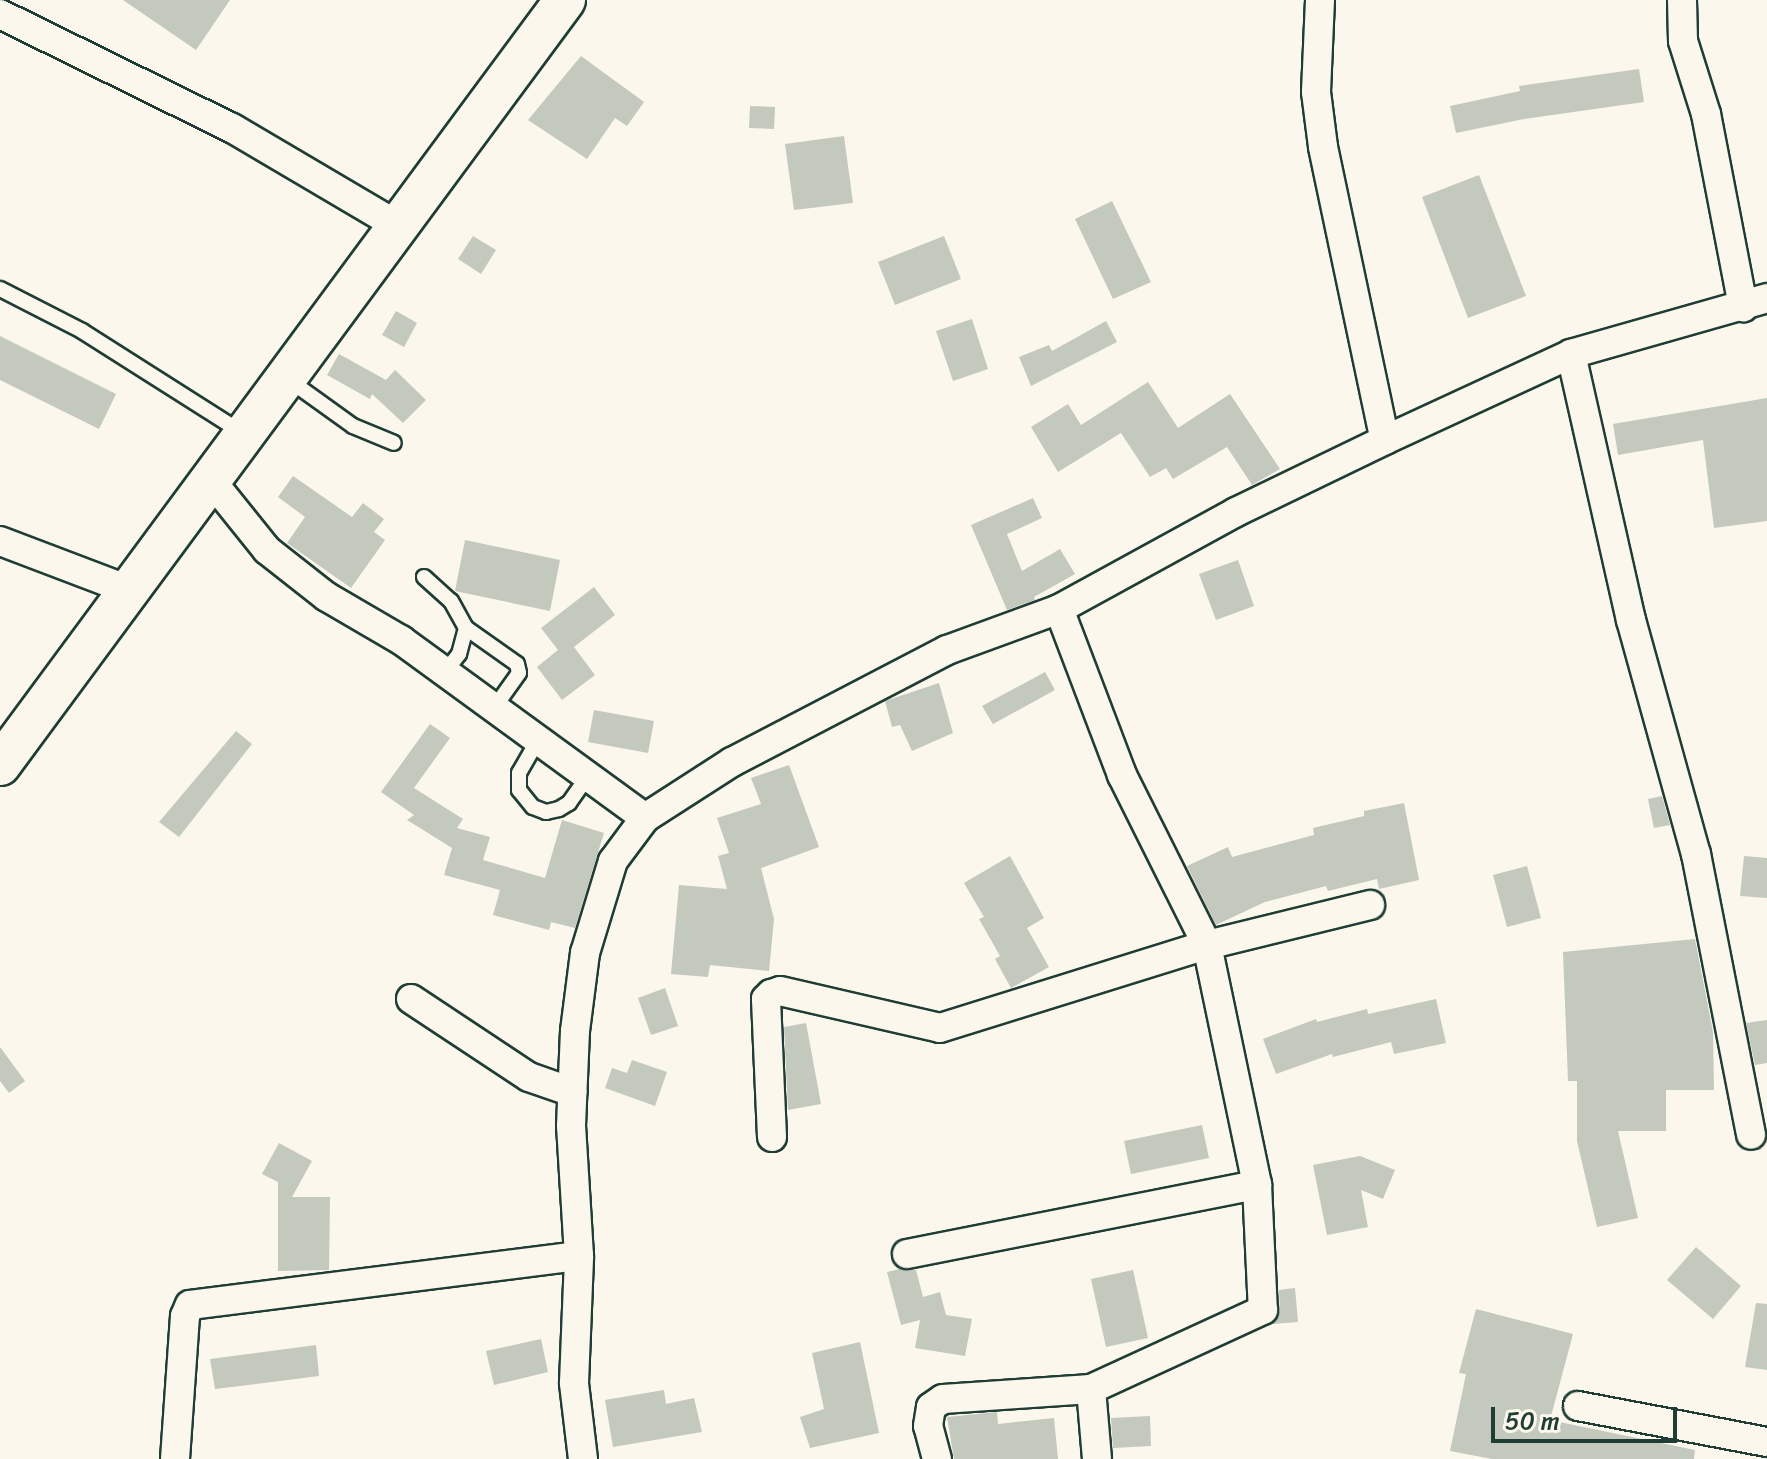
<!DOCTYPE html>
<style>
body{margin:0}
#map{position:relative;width:1767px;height:1459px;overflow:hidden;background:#fbf7ec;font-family:Sriracha,sans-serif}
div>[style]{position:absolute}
.building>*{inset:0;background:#c4c9be}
.roads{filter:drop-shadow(2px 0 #1f3d34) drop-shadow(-2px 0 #1f3d34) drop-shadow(0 2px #1f3d34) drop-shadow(0 -2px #1f3d34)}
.service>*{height:14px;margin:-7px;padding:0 7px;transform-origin:7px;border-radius:7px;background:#fbf7ec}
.minor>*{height:28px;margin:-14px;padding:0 14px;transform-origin:14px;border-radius:14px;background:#fbf7ec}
.secondary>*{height:40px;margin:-20px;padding:0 20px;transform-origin:20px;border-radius:20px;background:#fbf7ec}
span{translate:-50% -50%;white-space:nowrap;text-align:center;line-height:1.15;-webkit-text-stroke:8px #fbf7ec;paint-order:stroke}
.scale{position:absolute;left:1491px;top:1407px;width:186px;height:36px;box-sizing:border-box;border:4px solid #1f3d34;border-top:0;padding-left:10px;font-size:24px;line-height:28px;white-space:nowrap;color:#1f3d34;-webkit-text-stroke:6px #fbf7ec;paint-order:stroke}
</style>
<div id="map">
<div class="building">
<div style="clip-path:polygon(123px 0,230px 0,196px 50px)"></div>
<div style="clip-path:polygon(581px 56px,644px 102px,627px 126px,615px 118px,587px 159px,528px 120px)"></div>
<div style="clip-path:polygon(1639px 69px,1644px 102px,1524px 119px,1456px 133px,1450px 106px,1520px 91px,1519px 86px)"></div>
<div style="clip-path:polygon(750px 106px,775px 107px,774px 129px,749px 128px)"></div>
<div style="clip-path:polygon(844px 136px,853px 203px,794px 210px,785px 144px)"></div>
<div style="clip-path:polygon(1479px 175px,1526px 296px,1468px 318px,1422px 197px)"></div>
<div style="clip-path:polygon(1112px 201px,1151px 282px,1113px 299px,1075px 219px)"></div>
<div style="clip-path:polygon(473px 236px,496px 250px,481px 274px,458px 259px)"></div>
<div style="clip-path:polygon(944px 236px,961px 279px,895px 305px,878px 262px)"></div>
<div style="clip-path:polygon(396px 311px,417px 323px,404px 347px,382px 335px)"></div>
<div style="clip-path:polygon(972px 319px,988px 369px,953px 381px,936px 331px)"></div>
<div style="clip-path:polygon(1106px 321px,1117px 342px,1031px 386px,1019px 357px,1049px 345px,1052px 351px)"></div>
<div style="clip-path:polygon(0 336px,116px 394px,99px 429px,0 380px)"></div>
<div style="clip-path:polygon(339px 354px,386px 380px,395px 370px,426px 400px,403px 423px,372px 394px,370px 399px,327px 375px)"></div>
<div style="clip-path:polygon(1148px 382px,1178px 428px,1230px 394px,1280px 469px,1252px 485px,1227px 447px,1173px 479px,1166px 468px,1150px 477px,1121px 433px,1058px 472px,1031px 427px,1068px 404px,1081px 425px)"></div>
<div style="clip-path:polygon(1767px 398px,1767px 521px,1714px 528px,1703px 440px,1618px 455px,1613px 424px)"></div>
<div style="clip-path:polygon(293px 476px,352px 517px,363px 503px,384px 519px,374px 532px,385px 540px,351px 588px,287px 543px,305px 517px,278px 497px)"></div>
<div style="clip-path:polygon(1033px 498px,1042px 518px,1007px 534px,1022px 571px,1060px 549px,1075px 574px,1034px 597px,1035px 600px,1007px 610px,971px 525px)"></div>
<div style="clip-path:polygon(465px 540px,560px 560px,550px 611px,455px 591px)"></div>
<div style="clip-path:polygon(1238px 560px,1254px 606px,1216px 620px,1199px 574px)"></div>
<div style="clip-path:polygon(594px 587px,615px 615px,574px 647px,595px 675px,562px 700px,537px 667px,558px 650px,541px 628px)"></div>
<div style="clip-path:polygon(1045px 672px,1055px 690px,993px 724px,982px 706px)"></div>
<div style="clip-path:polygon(939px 683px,953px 733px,912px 751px,900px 725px,892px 727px,885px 701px)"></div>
<div style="clip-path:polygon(594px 710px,654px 721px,648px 753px,588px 742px)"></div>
<div style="clip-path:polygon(430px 724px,450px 738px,414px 788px,463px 819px,457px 828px,490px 837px,483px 860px,545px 878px,562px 820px,604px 833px,575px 928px,551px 922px,549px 930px,493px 915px,500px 890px,444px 875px,452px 848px,407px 820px,414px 815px,381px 792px)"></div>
<div style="clip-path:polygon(236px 731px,252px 744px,179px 837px,159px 822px)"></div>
<div style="clip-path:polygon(789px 765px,819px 847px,761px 868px,774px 919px,769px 971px,710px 965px,708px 977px,671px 974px,679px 885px,727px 889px,718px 856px,729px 853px,717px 818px,761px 804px,751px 778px)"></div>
<div style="clip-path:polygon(1662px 796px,1670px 825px,1654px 828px,1648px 799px)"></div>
<div style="clip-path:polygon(1404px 803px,1419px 880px,1379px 889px,1377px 879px,1328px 891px,1326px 886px,1265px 902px,1216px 925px,1187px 866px,1228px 847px,1232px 857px,1314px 835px,1313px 828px,1364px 816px,1364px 811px)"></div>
<div style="clip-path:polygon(1010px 856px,1044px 918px,1027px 928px,1049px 967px,1011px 988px,995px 959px,1000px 956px,979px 919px,984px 917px,964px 883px)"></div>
<div style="clip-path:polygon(1744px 856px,1767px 858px,1767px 898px,1740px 896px)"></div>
<div style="clip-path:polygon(1527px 866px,1541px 918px,1507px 927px,1493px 875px)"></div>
<div style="clip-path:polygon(1695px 939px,1713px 1032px,1714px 1090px,1666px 1090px,1666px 1131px,1618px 1131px,1638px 1218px,1597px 1227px,1577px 1141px,1577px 1081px,1568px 1081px,1563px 952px)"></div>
<div style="clip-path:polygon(665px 988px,678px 1026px,651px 1035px,638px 998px)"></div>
<div style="clip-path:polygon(1436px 999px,1446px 1043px,1394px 1054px,1391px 1042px,1333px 1057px,1332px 1054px,1276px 1074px,1263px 1039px,1316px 1019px,1317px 1022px,1367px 1009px,1368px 1014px)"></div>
<div style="clip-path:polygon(1767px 1020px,1767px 1063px,1755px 1065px,1746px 1023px)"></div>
<div style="clip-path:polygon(806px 1023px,821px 1104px,788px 1110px,784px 1027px)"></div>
<div style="clip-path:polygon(0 1047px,25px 1081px,9px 1093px,0 1081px)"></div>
<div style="clip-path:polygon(632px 1060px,667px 1072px,655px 1106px,605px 1088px,612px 1068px,627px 1073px)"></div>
<div style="clip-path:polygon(1202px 1125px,1209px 1158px,1131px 1174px,1124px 1141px)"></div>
<div style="clip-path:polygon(279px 1143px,312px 1161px,292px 1197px,330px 1197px,329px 1270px,278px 1271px,278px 1182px,262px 1174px)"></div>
<div style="clip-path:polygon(1360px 1156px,1395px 1170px,1383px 1199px,1361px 1190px,1368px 1227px,1327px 1235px,1313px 1165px)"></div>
<div style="clip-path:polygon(1696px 1247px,1741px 1286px,1713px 1319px,1667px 1280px)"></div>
<div style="clip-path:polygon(900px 1269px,916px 1270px,923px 1297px,940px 1292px,946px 1315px,972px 1319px,965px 1356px,915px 1348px,920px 1320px,901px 1325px,887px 1272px)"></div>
<div style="clip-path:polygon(1133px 1270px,1148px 1338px,1106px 1347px,1091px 1279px)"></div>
<div style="clip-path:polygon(1295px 1288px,1298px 1322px,1273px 1324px,1280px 1310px,1279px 1290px)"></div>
<div style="clip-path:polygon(1756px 1303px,1767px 1304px,1767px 1370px,1745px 1367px)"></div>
<div style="clip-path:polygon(1476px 1309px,1573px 1334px,1550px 1420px,1695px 1450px,1694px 1459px,1492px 1459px,1450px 1451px,1466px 1374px,1459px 1373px)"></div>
<div style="clip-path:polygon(541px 1339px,548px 1372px,494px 1385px,486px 1351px)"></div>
<div style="clip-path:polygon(860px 1342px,879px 1433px,810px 1448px,800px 1417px,824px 1409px,812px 1353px)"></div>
<div style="clip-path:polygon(316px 1345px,319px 1376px,215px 1389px,210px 1359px)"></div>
<div style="clip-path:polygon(664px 1390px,666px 1404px,694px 1398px,702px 1432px,613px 1447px,605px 1400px)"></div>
<div style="clip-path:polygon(997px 1412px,998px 1424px,1054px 1418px,1058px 1459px,954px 1459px,947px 1417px)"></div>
<div style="clip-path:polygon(1150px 1416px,1151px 1446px,1113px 1448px,1111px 1418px)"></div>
</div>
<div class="roads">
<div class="service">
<div style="left:0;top:289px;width:92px;rotate:27.1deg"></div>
<div style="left:82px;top:331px;width:192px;rotate:32.4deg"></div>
<div style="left:289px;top:380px;width:79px;rotate:35.7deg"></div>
<div style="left:353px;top:426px;width:44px;rotate:22.5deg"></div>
<div style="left:424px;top:577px;width:36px;rotate:42deg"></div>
<div style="left:451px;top:601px;width:31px;rotate:61deg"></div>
<div style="left:466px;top:628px;width:27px;rotate:105deg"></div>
<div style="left:459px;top:654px;width:23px;rotate:128deg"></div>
<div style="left:466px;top:628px;width:62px;rotate:35.2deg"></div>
<div style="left:517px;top:664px;width:9px;rotate:77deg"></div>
<div style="left:519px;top:673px;width:43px;rotate:125.5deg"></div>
<div style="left:538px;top:740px;width:38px;rotate:120deg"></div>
<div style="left:519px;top:773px;width:17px;rotate:90deg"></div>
<div style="left:519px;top:790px;width:22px;rotate:51deg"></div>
<div style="left:533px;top:807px;width:14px;rotate:21deg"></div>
<div style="left:546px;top:812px;width:13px;rotate:-13deg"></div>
<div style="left:559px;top:809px;width:12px;rotate:-31deg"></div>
<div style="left:569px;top:803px;width:33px;rotate:-55deg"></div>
</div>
<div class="minor">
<div style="left:1320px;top:0;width:92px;rotate:92.5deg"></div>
<div style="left:1316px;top:92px;width:55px;rotate:82.7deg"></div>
<div style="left:1323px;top:147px;width:299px;rotate:78.1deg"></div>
<div style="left:1682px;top:0;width:41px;rotate:88.6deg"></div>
<div style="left:1683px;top:41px;width:77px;rotate:72.5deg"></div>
<div style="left:1706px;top:114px;width:197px;rotate:79.1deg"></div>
<div style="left:0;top:14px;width:258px;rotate:26.2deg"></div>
<div style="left:232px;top:128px;width:195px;rotate:30.5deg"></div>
<div style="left:1571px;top:354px;width:273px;rotate:77.3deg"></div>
<div style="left:1631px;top:620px;width:243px;rotate:74.5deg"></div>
<div style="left:1696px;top:854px;width:286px;rotate:78.9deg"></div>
<div style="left:210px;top:479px;width:91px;rotate:51.2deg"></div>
<div style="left:267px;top:550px;width:76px;rotate:38.1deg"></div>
<div style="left:327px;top:597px;width:86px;rotate:30.2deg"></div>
<div style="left:401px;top:640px;width:302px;rotate:36.1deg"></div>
<div style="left:0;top:541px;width:138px;rotate:20.8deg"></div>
<div style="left:1059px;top:609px;width:178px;rotate:69.2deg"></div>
<div style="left:1122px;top:775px;width:190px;rotate:63.4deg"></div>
<div style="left:1207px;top:945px;width:245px;rotate:78.2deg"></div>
<div style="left:1257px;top:1185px;width:125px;rotate:87.3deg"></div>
<div style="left:1263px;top:1310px;width:189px;rotate:155.3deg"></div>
<div style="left:1091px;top:1389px;width:70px;rotate:85.1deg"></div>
<div style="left:411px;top:999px;width:141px;rotate:33.5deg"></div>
<div style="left:529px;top:1077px;width:46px;rotate:19.2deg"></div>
<div style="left:772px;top:1137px;width:138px;rotate:-92.5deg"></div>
<div style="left:766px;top:999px;width:7px;rotate:-45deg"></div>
<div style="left:771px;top:994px;width:9px;rotate:-18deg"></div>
<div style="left:780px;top:991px;width:164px;rotate:13deg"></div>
<div style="left:940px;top:1028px;width:280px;rotate:-17.3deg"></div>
<div style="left:1207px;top:945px;width:168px;rotate:-13.8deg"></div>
<div style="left:907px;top:1254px;width:357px;rotate:-11.2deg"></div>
<div style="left:1578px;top:1406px;width:192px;rotate:10.8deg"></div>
<div style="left:175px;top:1459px;width:143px;rotate:-86deg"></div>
<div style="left:185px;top:1316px;width:12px;rotate:-66deg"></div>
<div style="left:190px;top:1305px;width:392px;rotate:-7.2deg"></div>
<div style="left:583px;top:1459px;width:77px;rotate:-96.8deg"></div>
<div style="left:574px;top:1383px;width:127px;rotate:-87.7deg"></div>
<div style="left:579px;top:1256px;width:130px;rotate:-93.5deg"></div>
<div style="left:571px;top:1126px;width:95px;rotate:-87.6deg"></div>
<div style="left:575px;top:1031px;width:79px;rotate:-82.7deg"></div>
<div style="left:585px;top:953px;width:96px;rotate:-73.1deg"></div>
<div style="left:613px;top:861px;width:54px;rotate:-53.3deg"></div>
<div style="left:645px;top:818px;width:103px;rotate:-32.8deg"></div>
<div style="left:732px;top:762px;width:242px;rotate:-27.5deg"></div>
<div style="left:947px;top:650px;width:119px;rotate:-20.1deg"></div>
<div style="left:1059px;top:609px;width:202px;rotate:-28.7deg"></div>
<div style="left:1236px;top:512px;width:165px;rotate:-25.8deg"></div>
<div style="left:1385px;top:440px;width:205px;rotate:-24.8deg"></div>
<div style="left:1571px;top:354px;width:204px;rotate:-15.9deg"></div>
<div style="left:937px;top:1459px;width:34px;rotate:-105deg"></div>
<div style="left:928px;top:1426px;width:19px;rotate:-81deg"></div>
<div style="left:931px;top:1407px;width:14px;rotate:-34deg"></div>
<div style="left:943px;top:1399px;width:148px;rotate:-3.9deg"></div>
</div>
<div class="secondary">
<div style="left:0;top:765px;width:951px;rotate:-53.55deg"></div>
</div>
</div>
<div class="scale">50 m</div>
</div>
